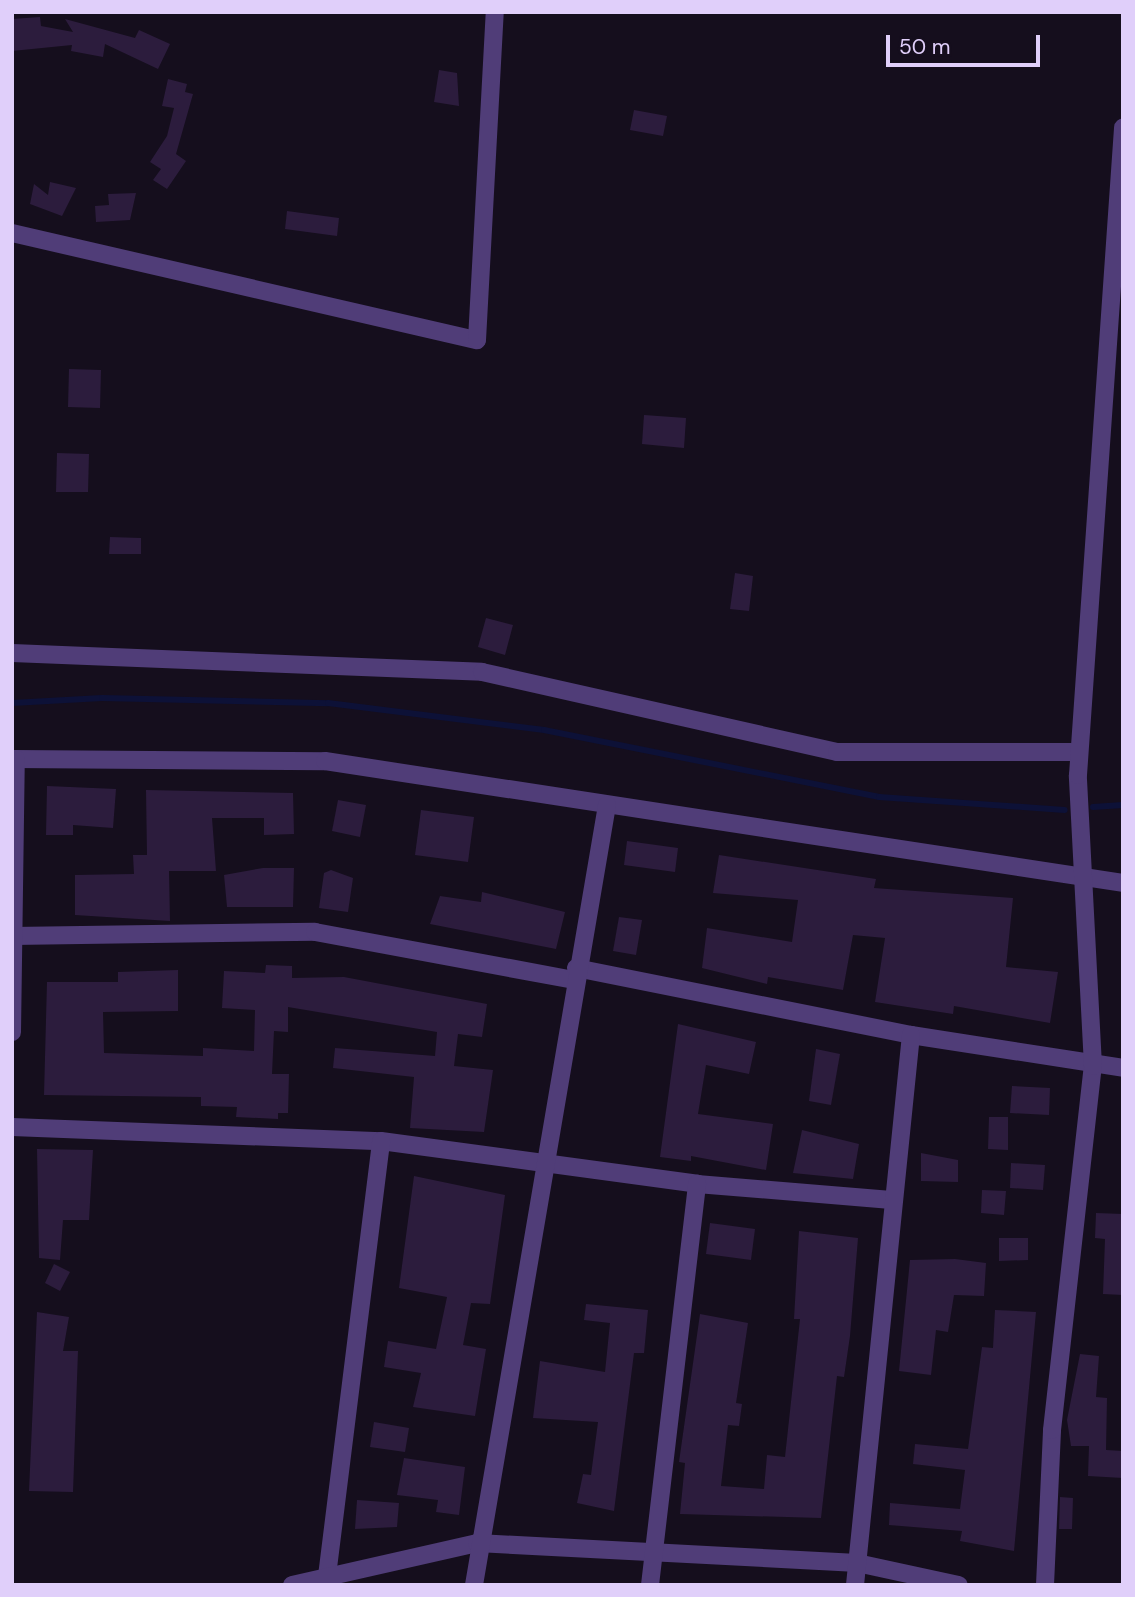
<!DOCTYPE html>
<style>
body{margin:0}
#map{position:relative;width:1135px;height:1597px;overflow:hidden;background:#150e1d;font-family:"DM Sans",sans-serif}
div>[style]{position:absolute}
.stream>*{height:6px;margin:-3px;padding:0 3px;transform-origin:3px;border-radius:3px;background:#0d1137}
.building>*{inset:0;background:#2c1c3d}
.minor>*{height:18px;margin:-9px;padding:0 9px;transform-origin:9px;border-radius:9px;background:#503d78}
span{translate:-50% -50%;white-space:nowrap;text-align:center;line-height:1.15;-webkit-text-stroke:6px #150e1d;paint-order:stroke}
.frame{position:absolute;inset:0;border:14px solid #e0cffa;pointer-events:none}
.scale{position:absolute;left:886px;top:35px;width:154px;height:32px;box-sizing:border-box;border:4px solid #e0cffa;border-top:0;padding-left:9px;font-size:21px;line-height:24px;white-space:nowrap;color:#e0cffa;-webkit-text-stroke:5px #150e1d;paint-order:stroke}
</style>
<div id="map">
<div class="stream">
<div style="left:12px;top:703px;width:90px;rotate:-3.2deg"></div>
<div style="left:102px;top:698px;width:226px;rotate:1.3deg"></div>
<div style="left:328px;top:703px;width:218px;rotate:7.1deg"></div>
<div style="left:544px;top:730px;width:342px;rotate:11.3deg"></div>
<div style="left:879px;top:797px;width:186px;rotate:4deg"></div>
<div style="left:1093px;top:807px;width:30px;rotate:-4deg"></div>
</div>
<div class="building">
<div style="clip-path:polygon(40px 17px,41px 26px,73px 32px,65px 19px,135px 38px,139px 30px,170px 44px,158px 69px,105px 44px,103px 57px,71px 51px,72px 45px,12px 51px,12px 19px)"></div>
<div style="clip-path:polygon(439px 70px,457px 73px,459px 106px,434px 102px)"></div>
<div style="clip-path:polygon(168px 79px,187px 84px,185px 92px,193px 94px,176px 154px,186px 161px,167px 189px,153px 180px,161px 169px,150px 162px,167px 136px,174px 108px,162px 106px)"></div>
<div style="clip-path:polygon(634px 110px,667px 116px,663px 136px,630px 130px)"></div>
<div style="clip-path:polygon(50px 182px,76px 188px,62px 216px,30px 204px,34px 184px,48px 195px)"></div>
<div style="clip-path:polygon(136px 193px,130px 220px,96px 222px,95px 206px,109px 205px,108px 194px)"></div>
<div style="clip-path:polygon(287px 211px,339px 218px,337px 236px,285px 229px)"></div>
<div style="clip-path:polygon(69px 369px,101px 370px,100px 408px,68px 407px)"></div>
<div style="clip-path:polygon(644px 415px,686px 418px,684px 448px,642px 444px)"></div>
<div style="clip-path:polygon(57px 453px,89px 454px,88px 492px,56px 492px)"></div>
<div style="clip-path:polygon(110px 537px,141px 538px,141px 554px,109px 554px)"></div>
<div style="clip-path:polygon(735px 573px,753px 576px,749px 611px,730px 609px)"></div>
<div style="clip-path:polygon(486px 618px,513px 625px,505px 655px,478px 647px)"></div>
<div style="clip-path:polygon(47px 786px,116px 789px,113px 828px,73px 825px,73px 835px,46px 835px)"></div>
<div style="clip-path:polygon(146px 790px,293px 793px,294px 834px,264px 835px,264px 818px,212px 818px,216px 871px,169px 871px,170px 921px,75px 915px,75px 875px,134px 874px,133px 855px,147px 855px)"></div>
<div style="clip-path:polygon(338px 800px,366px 805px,360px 837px,332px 831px)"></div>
<div style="clip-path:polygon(421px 810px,474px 817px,468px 862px,415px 855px)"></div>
<div style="clip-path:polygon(627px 841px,678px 848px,675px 872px,624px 865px)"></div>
<div style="clip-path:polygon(719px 855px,876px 879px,874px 888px,1013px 898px,1006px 967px,1058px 972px,1050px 1023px,954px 1006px,953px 1014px,875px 1002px,885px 938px,853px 935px,843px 990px,768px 977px,767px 984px,702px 968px,707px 928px,792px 942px,798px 900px,713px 893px)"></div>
<div style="clip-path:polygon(263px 868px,294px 868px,293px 907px,227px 907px,224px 875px)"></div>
<div style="clip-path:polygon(331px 870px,353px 878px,348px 912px,319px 908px,324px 873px)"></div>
<div style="clip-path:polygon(482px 892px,565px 912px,556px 949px,430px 924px,440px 896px,481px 902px)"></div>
<div style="clip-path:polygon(619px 917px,642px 920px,636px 955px,613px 951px)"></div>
<div style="clip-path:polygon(266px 965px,292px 966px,292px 978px,344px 977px,487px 1004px,482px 1037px,458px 1034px,454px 1066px,493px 1070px,484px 1132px,410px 1128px,414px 1077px,333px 1068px,335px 1048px,435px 1056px,437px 1032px,288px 1007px,288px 1032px,274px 1031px,272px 1074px,289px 1074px,288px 1113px,278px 1113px,278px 1119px,236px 1117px,237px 1107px,201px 1106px,201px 1097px,44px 1095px,47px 982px,118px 982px,118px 972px,178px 970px,178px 1011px,103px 1012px,104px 1053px,203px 1056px,203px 1048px,254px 1051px,255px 1010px,222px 1008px,224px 971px,265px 973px)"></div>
<div style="clip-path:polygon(678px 1024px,756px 1042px,749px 1074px,706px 1065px,698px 1114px,773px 1124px,766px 1170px,691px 1156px,691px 1161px,660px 1157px)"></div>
<div style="clip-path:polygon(816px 1049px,840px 1054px,831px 1105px,809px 1101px)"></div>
<div style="clip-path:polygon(1012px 1086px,1050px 1088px,1049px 1115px,1010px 1113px)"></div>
<div style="clip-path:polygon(989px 1117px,1008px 1117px,1008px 1150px,988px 1149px)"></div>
<div style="clip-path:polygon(802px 1130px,859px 1144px,853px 1179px,793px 1173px)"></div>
<div style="clip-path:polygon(37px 1149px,93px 1150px,89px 1220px,63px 1220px,60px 1260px,39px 1258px)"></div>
<div style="clip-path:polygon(921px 1153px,958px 1160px,958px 1182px,921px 1181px)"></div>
<div style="clip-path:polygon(1011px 1163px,1045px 1165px,1043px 1190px,1010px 1188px)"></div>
<div style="clip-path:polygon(414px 1176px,505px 1195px,490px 1304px,471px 1303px,463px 1345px,486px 1349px,475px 1416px,413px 1407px,421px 1373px,384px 1367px,388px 1341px,436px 1349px,447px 1297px,399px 1288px)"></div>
<div style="clip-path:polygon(982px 1190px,1006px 1191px,1004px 1215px,981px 1213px)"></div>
<div style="clip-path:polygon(1096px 1213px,1123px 1214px,1123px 1295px,1103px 1294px,1105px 1239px,1095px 1238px)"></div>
<div style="clip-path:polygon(710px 1223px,755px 1229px,751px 1260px,706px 1254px)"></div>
<div style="clip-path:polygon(799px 1231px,858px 1238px,850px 1336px,844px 1377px,837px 1376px,821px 1518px,680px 1514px,685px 1463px,679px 1462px,700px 1314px,748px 1323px,736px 1403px,742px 1404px,739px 1426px,728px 1425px,721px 1486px,764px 1489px,767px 1455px,785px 1457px,800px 1319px,794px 1319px)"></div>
<div style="clip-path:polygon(999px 1238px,1028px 1238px,1028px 1260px,999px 1261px)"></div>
<div style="clip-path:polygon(955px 1259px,986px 1263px,984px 1296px,954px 1295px,948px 1332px,936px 1330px,931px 1375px,899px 1371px,910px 1260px)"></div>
<div style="clip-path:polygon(54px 1264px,70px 1272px,60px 1291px,45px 1283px)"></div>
<div style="clip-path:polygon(586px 1304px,648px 1310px,644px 1353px,634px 1353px,614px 1511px,577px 1503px,583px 1474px,591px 1475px,598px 1422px,533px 1418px,540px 1361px,605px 1372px,610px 1323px,584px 1320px)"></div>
<div style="clip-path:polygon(995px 1310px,1036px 1312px,1014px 1551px,960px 1541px,962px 1531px,889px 1525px,890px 1503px,960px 1509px,965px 1470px,913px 1464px,915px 1444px,968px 1449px,982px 1347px,993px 1348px)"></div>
<div style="clip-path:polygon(37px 1312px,69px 1317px,63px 1351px,78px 1351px,73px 1492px,29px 1491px)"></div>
<div style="clip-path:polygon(1080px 1354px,1099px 1356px,1096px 1397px,1107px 1398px,1106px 1450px,1123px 1451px,1123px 1478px,1088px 1476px,1089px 1446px,1071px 1446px,1067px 1420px)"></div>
<div style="clip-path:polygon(374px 1422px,409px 1428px,405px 1452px,370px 1447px)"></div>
<div style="clip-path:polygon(404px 1458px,465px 1467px,459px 1515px,436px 1512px,438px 1500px,397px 1495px)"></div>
<div style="clip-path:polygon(1060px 1497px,1073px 1498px,1072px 1529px,1059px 1529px)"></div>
<div style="clip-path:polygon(357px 1500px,399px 1503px,397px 1527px,355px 1529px)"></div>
</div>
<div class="minor">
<div style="left:12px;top:233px;width:477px;rotate:13deg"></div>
<div style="left:477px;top:340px;width:328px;rotate:-86.9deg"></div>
<div style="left:12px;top:653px;width:470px;rotate:2.3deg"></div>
<div style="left:482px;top:672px;width:364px;rotate:12.7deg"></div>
<div style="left:837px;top:752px;width:242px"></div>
<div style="left:12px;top:759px;width:313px;rotate:0.4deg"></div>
<div style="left:325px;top:761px;width:807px;rotate:8.69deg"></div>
<div style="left:12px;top:936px;width:303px;rotate:-0.8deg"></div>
<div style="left:315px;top:932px;width:262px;rotate:10.5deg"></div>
<div style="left:576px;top:968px;width:342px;rotate:11.3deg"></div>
<div style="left:911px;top:1035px;width:215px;rotate:8.8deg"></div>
<div style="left:12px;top:1032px;width:273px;rotate:-89.2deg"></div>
<div style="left:12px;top:1127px;width:369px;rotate:2.2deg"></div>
<div style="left:381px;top:1141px;width:319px;rotate:7.7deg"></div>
<div style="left:697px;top:1184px;width:195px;rotate:4.7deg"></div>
<div style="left:327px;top:1576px;width:438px;rotate:-82.9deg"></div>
<div style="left:292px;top:1585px;width:190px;rotate:-12.8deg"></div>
<div style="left:477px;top:1543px;width:381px;rotate:3deg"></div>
<div style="left:857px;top:1563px;width:104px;rotate:12.2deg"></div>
<div style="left:474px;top:1585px;width:791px;rotate:-80.32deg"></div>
<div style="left:650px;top:1585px;width:404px;rotate:-83.3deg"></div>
<div style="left:855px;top:1585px;width:553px;rotate:-84.19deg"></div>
<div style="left:1045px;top:1585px;width:155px;rotate:-87.4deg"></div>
<div style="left:1052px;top:1430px;width:366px;rotate:-83.6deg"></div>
<div style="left:1093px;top:1066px;width:291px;rotate:-93deg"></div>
<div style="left:1078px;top:775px;width:649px;rotate:-86.02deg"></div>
</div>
<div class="frame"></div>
<div class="scale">50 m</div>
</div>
